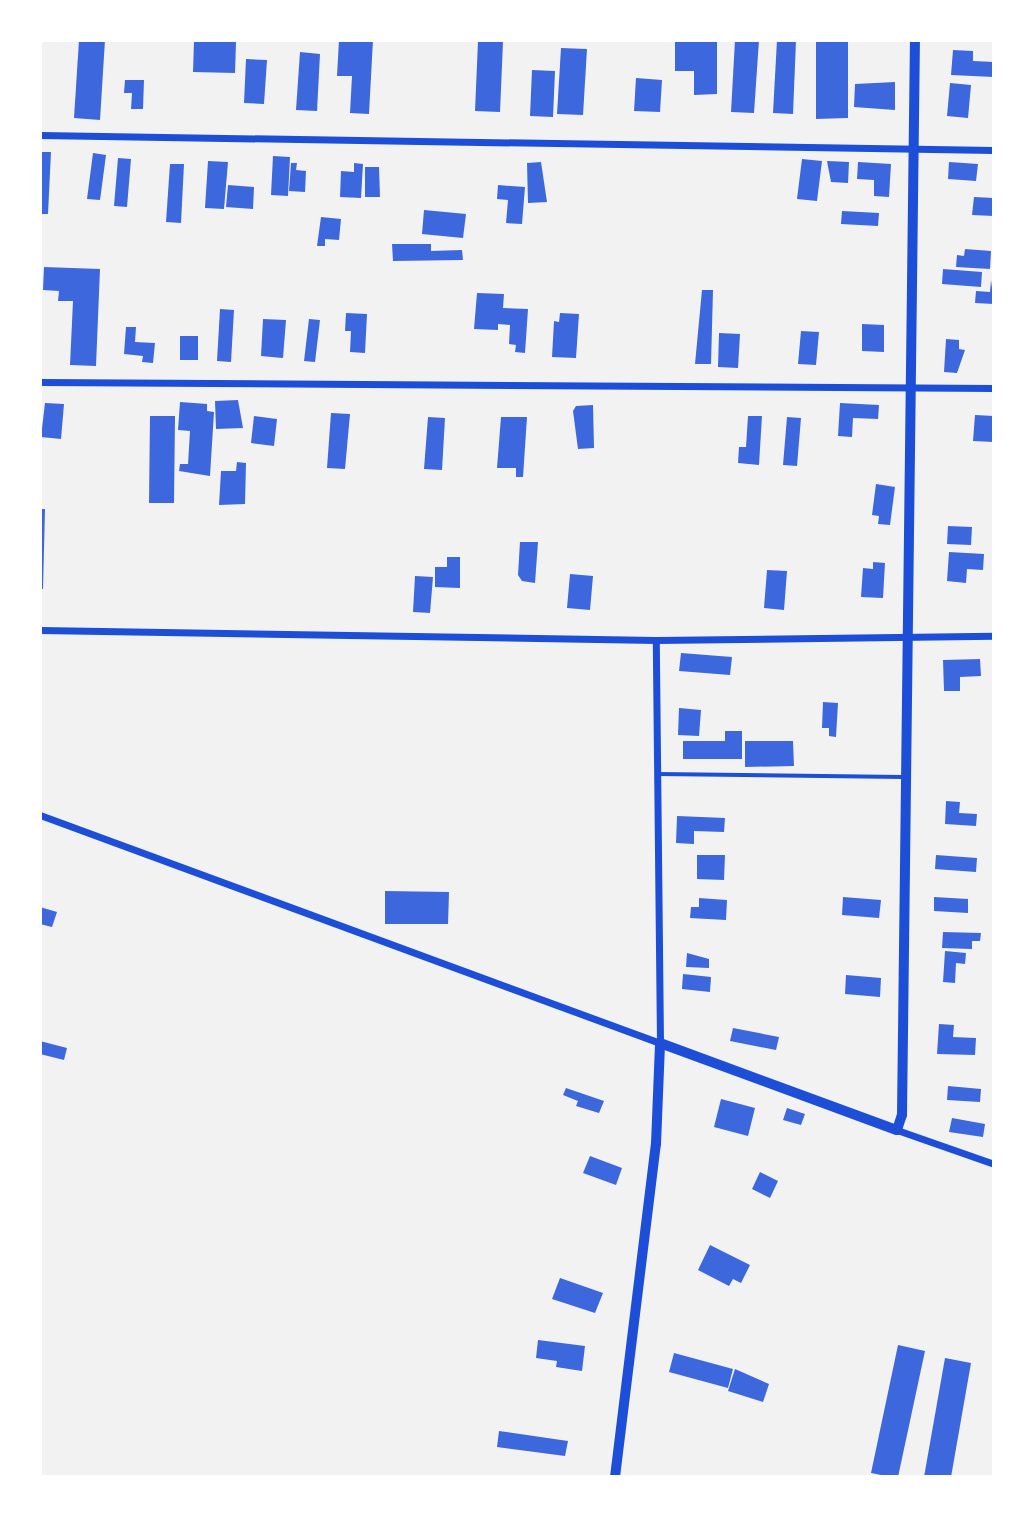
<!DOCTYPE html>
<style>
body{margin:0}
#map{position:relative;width:1034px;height:1517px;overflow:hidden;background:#f2f2f2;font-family:"Open Sans",sans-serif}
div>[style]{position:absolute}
.building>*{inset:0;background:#3d67dc}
.service>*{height:3.5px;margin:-1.75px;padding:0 1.75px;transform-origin:1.75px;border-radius:1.75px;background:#1d4ed8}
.minor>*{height:7px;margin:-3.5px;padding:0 3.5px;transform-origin:3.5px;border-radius:3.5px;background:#1d4ed8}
.secondary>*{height:10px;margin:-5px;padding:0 5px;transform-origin:5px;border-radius:5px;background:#1d4ed8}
span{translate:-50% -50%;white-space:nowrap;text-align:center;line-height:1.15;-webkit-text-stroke:6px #fff;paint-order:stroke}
.frame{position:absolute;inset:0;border:42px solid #fff;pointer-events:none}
</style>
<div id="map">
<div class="building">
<div style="clip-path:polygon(79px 40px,105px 40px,100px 120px,74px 118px)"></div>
<div style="clip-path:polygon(339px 40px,373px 40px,369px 114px,350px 113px,352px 76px,337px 76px)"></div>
<div style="clip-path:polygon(717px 40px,717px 94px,694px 95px,694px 71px,675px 71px,675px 42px)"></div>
<div style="clip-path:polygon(735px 40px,759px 40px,754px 113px,731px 112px)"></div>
<div style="clip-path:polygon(777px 40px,796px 40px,793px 114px,773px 113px)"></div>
<div style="clip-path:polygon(816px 40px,848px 40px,848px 118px,816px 119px)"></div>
<div style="clip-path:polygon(194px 41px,236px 42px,235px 73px,193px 72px)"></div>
<div style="clip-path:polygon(478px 41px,503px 42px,500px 112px,475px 111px)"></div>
<div style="clip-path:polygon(561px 48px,587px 49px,583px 115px,557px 114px)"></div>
<div style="clip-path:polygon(953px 50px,973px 51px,973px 61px,994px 62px,994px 77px,951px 75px)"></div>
<div style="clip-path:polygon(300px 52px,320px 54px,317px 111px,296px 110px)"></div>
<div style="clip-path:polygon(246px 59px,267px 60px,264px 104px,244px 103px)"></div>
<div style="clip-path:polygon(532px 70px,555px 71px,553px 117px,530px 116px)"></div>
<div style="clip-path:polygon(636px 78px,662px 80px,660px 112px,634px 111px)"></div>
<div style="clip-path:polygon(125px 80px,144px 80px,143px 109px,131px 109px,132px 93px,124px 93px)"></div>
<div style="clip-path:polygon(895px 82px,895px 110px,854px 107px,855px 84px)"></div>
<div style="clip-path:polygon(950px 83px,971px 85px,968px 118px,947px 116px)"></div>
<div style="clip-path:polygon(40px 152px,51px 152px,48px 214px,40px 214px)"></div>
<div style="clip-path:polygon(93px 153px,106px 155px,100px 200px,87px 199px)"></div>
<div style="clip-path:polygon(273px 156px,290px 157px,288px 196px,271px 195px)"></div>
<div style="clip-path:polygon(118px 158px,131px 159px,127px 207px,114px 206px)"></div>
<div style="clip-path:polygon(802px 159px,822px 161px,817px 201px,797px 199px)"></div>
<div style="clip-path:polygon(208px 161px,228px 162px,224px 209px,205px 208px)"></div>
<div style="clip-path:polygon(827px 161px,849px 162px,848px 183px,831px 182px)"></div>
<div style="clip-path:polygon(541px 162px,547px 202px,528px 203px,527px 163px)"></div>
<div style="clip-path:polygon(858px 162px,891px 164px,889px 197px,874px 196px,874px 180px,857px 179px)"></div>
<div style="clip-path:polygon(949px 162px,978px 164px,976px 181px,948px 179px)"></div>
<div style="clip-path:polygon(291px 163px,297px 163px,296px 170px,306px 171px,305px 192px,289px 191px)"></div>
<div style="clip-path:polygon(354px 163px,363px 164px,361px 198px,340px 197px,341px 171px,354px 172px)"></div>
<div style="clip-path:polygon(170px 164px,184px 164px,181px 223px,166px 222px)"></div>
<div style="clip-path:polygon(365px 167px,379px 167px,380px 197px,365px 197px)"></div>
<div style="clip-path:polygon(228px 185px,254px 187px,253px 209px,226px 207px)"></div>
<div style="clip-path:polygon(498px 185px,525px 187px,522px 224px,506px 223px,508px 200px,497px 199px)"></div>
<div style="clip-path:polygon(974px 197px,994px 198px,994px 216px,972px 215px)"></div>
<div style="clip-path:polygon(424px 210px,466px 214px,463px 238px,422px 234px)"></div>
<div style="clip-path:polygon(842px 211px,879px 213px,878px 226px,841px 224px)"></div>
<div style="clip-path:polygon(321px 217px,341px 219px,339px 240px,325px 239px,325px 246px,317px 246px)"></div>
<div style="clip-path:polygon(392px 244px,431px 244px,431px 251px,462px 250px,463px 260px,393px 261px)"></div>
<div style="clip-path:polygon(965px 249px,991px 251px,990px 269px,956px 267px,957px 255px,964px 256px)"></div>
<div style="clip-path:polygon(44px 267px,100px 269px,96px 366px,70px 365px,73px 301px,58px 301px,59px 291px,43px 290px)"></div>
<div style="clip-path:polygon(943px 269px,982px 272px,981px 287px,942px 284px)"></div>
<div style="clip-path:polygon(991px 280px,994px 304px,975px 303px,976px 291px,990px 292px)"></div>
<div style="clip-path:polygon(702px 290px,713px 290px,711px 364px,695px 364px)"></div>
<div style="clip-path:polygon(477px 293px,504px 294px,503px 308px,528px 309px,525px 353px,515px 352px,516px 345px,509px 344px,510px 325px,498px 324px,498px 330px,474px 329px)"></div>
<div style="clip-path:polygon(220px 309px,234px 310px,231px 362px,217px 361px)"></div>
<div style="clip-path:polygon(346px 313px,367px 314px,365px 353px,350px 352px,351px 331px,345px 331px)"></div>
<div style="clip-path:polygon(560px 313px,579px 314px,576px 358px,552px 357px,554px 321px,559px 322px)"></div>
<div style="clip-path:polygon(263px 319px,286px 320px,283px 358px,261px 356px)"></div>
<div style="clip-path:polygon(309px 319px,320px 320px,315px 362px,304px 361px)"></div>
<div style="clip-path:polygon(862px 324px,884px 325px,884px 352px,862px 351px)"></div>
<div style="clip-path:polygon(126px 327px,136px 327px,135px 342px,155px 343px,153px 363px,142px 362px,143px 356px,124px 354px)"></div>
<div style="clip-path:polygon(801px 331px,819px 332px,816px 365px,798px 364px)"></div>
<div style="clip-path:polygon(719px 333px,740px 334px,738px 368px,718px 367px)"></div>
<div style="clip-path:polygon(180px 336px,198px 336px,198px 360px,180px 360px)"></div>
<div style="clip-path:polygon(946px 339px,959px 340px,959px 349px,965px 350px,957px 373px,944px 372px)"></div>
<div style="clip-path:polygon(238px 400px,243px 428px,216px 429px,215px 401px)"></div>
<div style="clip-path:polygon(180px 402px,207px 404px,207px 411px,214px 412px,210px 476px,179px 471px,180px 464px,188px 464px,190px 431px,178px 430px)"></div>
<div style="clip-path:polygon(45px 403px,64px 404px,61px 439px,41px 437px)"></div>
<div style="clip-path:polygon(840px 403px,879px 405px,878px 419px,853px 418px,852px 437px,838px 436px)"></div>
<div style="clip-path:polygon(593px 405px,594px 448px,578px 449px,573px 411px,576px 406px)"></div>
<div style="clip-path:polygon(331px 413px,350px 414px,345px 469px,327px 468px)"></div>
<div style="clip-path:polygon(975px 415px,994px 416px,994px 442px,973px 441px)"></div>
<div style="clip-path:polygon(150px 416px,175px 416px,174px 503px,149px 503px)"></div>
<div style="clip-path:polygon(254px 416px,277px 419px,274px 446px,251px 443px)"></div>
<div style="clip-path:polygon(748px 416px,762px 416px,759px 465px,738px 463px,739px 447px,746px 447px)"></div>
<div style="clip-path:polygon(428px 417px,445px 418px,442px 470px,424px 469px)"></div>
<div style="clip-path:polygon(501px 417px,527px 417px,523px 477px,516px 477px,516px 468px,497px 468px)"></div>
<div style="clip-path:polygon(787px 417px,801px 418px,797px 466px,783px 465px)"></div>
<div style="clip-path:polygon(237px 462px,246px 463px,245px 504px,219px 505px,221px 471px,236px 471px)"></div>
<div style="clip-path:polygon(876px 484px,895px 487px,890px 525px,878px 524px,879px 516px,872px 515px)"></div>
<div style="clip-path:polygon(40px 509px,45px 509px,43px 589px,40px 589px)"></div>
<div style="clip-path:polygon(948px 526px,972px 527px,971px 545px,947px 544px)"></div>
<div style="clip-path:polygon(520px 542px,538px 542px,535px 583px,522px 581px,518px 575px)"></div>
<div style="clip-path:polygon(949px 552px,984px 554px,983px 570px,967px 569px,966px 583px,947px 581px)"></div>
<div style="clip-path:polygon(447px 557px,460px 557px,460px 588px,435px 587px,435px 567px,447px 567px)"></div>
<div style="clip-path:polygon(873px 562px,885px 563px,883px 598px,861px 597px,863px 568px,873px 569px)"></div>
<div style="clip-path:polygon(767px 570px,787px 571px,784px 610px,764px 608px)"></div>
<div style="clip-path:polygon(570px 574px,593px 576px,590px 610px,567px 608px)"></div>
<div style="clip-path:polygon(415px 576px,433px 577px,430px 613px,413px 612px)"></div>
<div style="clip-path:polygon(681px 653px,732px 657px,730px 675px,679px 671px)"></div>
<div style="clip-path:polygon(980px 659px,981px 676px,960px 677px,960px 691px,944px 691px,943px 660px)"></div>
<div style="clip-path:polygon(823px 702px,838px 703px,836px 737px,829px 736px,829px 728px,822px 728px)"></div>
<div style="clip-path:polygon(679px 708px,701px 710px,699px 736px,678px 735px)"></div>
<div style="clip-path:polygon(725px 731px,742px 731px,742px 759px,683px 759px,683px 741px,725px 741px)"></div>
<div style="clip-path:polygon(745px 741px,793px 741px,794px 766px,745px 767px)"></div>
<div style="clip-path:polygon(946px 801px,960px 802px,959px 813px,977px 814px,976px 826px,945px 824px)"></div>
<div style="clip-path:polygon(677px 816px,725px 818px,724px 832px,694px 831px,694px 844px,676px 843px)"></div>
<div style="clip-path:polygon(697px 855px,725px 855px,724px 880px,697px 879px)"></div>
<div style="clip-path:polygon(936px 855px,977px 858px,976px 872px,935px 869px)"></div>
<div style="clip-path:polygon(385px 891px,449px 892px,448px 924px,385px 924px)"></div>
<div style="clip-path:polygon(843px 897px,881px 900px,879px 918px,842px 915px)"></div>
<div style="clip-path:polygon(934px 897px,968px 899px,968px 913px,934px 911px)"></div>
<div style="clip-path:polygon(699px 898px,727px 900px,726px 920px,690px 918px,691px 907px,699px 907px)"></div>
<div style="clip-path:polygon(40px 907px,57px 912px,52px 927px,40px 924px)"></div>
<div style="clip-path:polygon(943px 932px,981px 933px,980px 941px,972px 941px,972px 949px,942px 948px)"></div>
<div style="clip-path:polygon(945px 951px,966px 953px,965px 964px,956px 963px,955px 983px,943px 982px)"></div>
<div style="clip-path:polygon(687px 953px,709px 959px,709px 968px,686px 967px)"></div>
<div style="clip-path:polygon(683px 974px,711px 977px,710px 992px,682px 989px)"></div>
<div style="clip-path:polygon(846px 975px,881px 978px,880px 997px,845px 994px)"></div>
<div style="clip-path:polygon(939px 1024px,954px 1025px,953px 1037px,976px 1038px,975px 1055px,937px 1054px)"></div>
<div style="clip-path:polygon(733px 1028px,779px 1037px,776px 1050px,730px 1041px)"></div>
<div style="clip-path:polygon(40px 1041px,67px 1048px,64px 1060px,40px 1054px)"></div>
<div style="clip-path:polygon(948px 1086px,981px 1089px,980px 1102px,947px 1100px)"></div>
<div style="clip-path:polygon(566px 1088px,604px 1101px,599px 1113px,576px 1106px,578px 1101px,563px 1095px)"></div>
<div style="clip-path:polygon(721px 1099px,755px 1108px,748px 1136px,714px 1127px)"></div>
<div style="clip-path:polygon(787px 1108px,805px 1114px,801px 1125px,783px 1120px)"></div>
<div style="clip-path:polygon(952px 1118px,985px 1124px,983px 1137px,949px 1132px)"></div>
<div style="clip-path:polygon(590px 1156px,622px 1168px,616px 1185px,583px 1173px)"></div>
<div style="clip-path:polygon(760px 1172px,778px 1181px,770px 1198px,752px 1189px)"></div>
<div style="clip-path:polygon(710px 1245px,750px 1265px,741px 1283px,733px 1279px,729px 1286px,698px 1270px)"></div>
<div style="clip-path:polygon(560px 1278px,603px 1293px,595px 1313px,552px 1299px)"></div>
<div style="clip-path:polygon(538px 1340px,585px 1346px,582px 1371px,556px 1367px,557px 1361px,536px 1358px)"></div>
<div style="clip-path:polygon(898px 1345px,925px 1351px,898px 1477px,891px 1477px,871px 1473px)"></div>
<div style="clip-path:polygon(674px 1353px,733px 1369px,728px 1388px,669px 1372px)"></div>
<div style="clip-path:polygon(945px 1358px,971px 1363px,951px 1477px,924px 1477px)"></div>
<div style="clip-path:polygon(735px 1369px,769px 1384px,763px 1402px,728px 1391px)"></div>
<div style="clip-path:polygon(499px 1431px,568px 1441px,565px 1456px,497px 1447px)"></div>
</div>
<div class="service">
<div style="left:658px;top:774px;width:245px;rotate:0.7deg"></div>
</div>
<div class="minor">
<div style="left:40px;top:135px;width:954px;rotate:0.9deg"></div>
<div style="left:40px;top:382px;width:954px;rotate:0.36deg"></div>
<div style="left:40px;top:630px;width:616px;rotate:0.93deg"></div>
<div style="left:656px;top:640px;width:338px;rotate:-0.7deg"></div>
<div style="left:40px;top:815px;width:661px;rotate:20.19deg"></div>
<div style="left:660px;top:1043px;width:403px;rotate:-90.6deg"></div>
<div style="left:897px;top:1130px;width:103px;rotate:19.3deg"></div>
</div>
<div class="secondary">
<div style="left:615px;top:1477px;width:336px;rotate:-83deg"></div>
<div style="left:656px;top:1144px;width:101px;rotate:-87.7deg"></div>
<div style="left:660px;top:1043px;width:252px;rotate:20.2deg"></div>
<div style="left:897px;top:1130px;width:16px;rotate:-72deg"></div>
<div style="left:902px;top:1115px;width:1075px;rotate:-89.31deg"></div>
</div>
<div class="frame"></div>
</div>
